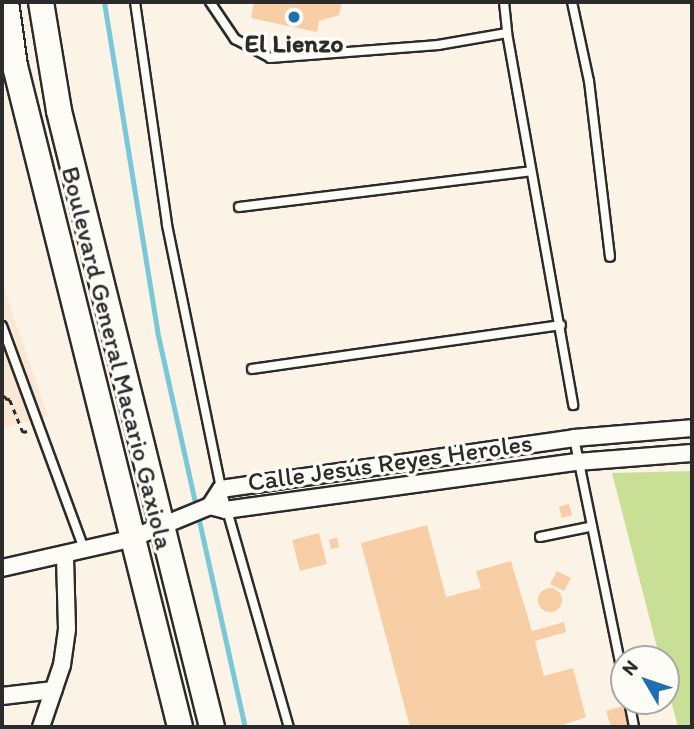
<!DOCTYPE html>
<meta charset="utf-8">
<style>
body{margin:0}
#map{position:relative;width:694px;height:729px;overflow:hidden;background:#fcf3e7;font-family:Itim,sans-serif}
div>[style]{position:absolute}
.built>*{inset:0;background:#fae8d4}
.green>*{inset:0;background:#c8df95}
.stream>*{height:5px;margin:-2.5px;padding:0 2.5px;transform-origin:2.5px;border-radius:2.5px;background:#79c7d7}
.building>*{inset:0;background:#f7cea6}
.round{border-radius:50%}
.path>*{height:2.5px;margin-top:-1.25px;transform-origin:0;background:repeating-linear-gradient(90deg,#2b2b2b 0 5px,transparent 0 10px)}
.roads{filter:drop-shadow(2px 0 #2b2b2b) drop-shadow(-2px 0 #2b2b2b) drop-shadow(0 2px #2b2b2b) drop-shadow(0 -2px #2b2b2b)}
.lane>*{height:8px;margin:-4px;padding:0 4px;transform-origin:4px;border-radius:4px;background:#fdfcf7}
.street>*{height:16px;margin:-8px;padding:0 8px;transform-origin:8px;border-radius:8px;background:#fdfcf7}
.primary>*{height:24px;margin:-12px;padding:0 12px;transform-origin:12px;border-radius:12px;background:#fdfcf7}
.dots>*{width:19px;height:19px;translate:-50% -50%;box-sizing:border-box;border:4px solid #fdfcf7;border-radius:50%}
span{translate:-50% -50%;white-space:nowrap;text-align:center;line-height:1.15;-webkit-text-stroke:7px #fdfcf7;paint-order:stroke}
.poi-label{font-size:26px;color:#2b2b2b;font-weight:700}
.street-label{font-size:26px;color:#2b2b2b}
.frame{position:absolute;inset:0;border:4px solid #2b2b2b;pointer-events:none}
.north{position:absolute;left:610px;top:645px;width:70px;height:70px;box-sizing:border-box;background:#fdfcf7;border:2px solid #a9a8a5;border-radius:50%;rotate:309deg;font-size:19px;font-weight:700;line-height:28px;text-align:center;color:#2b2b2b}
.north::after{content:'';display:block;margin:auto;width:24px;height:32px;background:#1f6fb2;clip-path:polygon(50% 0,100% 100%,50% 72%,0 100%)}
</style>
<div id="map">
<div class="built">
<div style="clip-path:polygon(2px 283px,48px 416px,2px 428px)"></div>
</div>
<div class="green">
<div style="clip-path:polygon(692px 471px,692px 727px,678px 727px,666px 682px,666px 659px,660px 659px,612px 473px)"></div>
</div>
<div class="stream">
<div style="left:104px;top:2px;width:333px;rotate:80.8deg"></div>
<div style="left:157px;top:331px;width:406px;rotate:77.5deg"></div>
</div>
<div class="building">
<div style="clip-path:polygon(254px 2px,342px 2px,339px 15px,319px 21px,317px 32px,251px 18px)"></div>
<div style="clip-path:polygon(569px 504px,572px 515px,562px 518px,559px 507px)"></div>
<div style="clip-path:polygon(427px 525px,446px 597px,481px 588px,476px 571px,511px 561px,532px 631px,564px 622px,566px 632px,535px 641px,544px 676px,573px 668px,586px 717px,558px 727px,410px 727px,361px 543px)"></div>
<div style="clip-path:polygon(319px 533px,327px 564px,300px 571px,292px 540px)"></div>
<div style="clip-path:polygon(337px 537px,339px 547px,331px 549px,329px 540px)"></div>
<div style="clip-path:polygon(557px 571px,571px 578px,564px 591px,550px 584px)"></div>
<div class="round" style="left:538px;top:588px;width:24px;height:24px"></div>
<div style="clip-path:polygon(626px 705px,632px 727px,611px 727px,606px 711px)"></div>
</div>
<div class="path">
<div style="left:2px;top:395px;width:9px;rotate:32deg"></div>
<div style="left:10px;top:400px;width:8px;rotate:-166deg"></div>
<div style="left:10px;top:400px;width:35px;rotate:68deg"></div>
<div style="left:23px;top:432px;width:4px;rotate:-14deg"></div>
</div>
<div class="roads">
<div class="lane">
<div style="left:135px;top:2px;width:225px;rotate:81.8deg"></div>
<div style="left:167px;top:225px;width:269px;rotate:78.4deg"></div>
<div style="left:221px;top:489px;width:248px;rotate:74.1deg"></div>
<div style="left:210px;top:2px;width:45px;rotate:56deg"></div>
<div style="left:235px;top:39px;width:40px;rotate:28deg"></div>
<div style="left:270px;top:58px;width:169px;rotate:-4.4deg"></div>
<div style="left:438px;top:45px;width:70px;rotate:-9.9deg"></div>
<div style="left:507px;top:33px;width:378px;rotate:79.9deg"></div>
<div style="left:504px;top:2px;width:31px;rotate:84deg"></div>
<div style="left:572px;top:2px;width:81px;rotate:77.9deg"></div>
<div style="left:589px;top:81px;width:177px;rotate:83.2deg"></div>
<div style="left:239px;top:207px;width:294px;rotate:-7deg"></div>
<div style="left:2px;top:326px;width:238px;rotate:69.8deg"></div>
<div style="left:252px;top:369px;width:312px;rotate:-8.1deg"></div>
<div style="left:574px;top:438px;width:248px;rotate:78.4deg"></div>
<div style="left:540px;top:537px;width:50px;rotate:-11.5deg"></div>
<div style="left:629px;top:701px;width:26px;rotate:79deg"></div>
</div>
<div class="street">
<div style="left:210px;top:506px;width:16px;rotate:15deg"></div>
<div style="left:225px;top:510px;width:355px;rotate:-7.8deg"></div>
<div style="left:577px;top:462px;width:115px;rotate:-4.5deg"></div>
<div style="left:2px;top:568px;width:131px;rotate:-12.8deg"></div>
<div style="left:130px;top:539px;width:87px;rotate:-22.4deg"></div>
<div style="left:210px;top:506px;width:20px;rotate:-57deg"></div>
<div style="left:221px;top:489px;width:357px;rotate:-8.2deg"></div>
<div style="left:574px;top:438px;width:118px;rotate:-4.8deg"></div>
<div style="left:2px;top:696px;width:52px;rotate:-6.6deg"></div>
<div style="left:41px;top:727px;width:65px;rotate:-71.3deg"></div>
<div style="left:62px;top:665px;width:36px;rotate:-82deg"></div>
<div style="left:67px;top:629px;width:72px;rotate:-91.6deg"></div>
</div>
<div class="primary">
<div style="left:6px;top:2px;width:65px;rotate:82deg"></div>
<div style="left:15px;top:66px;width:681px;rotate:75.98deg"></div>
<div style="left:41px;top:2px;width:110px;rotate:80.6deg"></div>
<div style="left:59px;top:111px;width:635px;rotate:76.05deg"></div>
</div>
</div>
<div class="dots">
<div style="left:294px;top:17px;background:#1f6fb2"></div>
</div>
<div class="poi-label">
<span style="left:294px;top:44px">El Lienzo</span>
</div>
<div class="street-label">
<span style="left:117px;top:358px;rotate:76deg">Boulevard General Macario Gaxiola</span>
<span style="left:390px;top:463px;rotate:-8deg">Calle Jesús Reyes Heroles</span>
</div>
<div class="frame"></div>
<div class="north">N</div>
</div>
